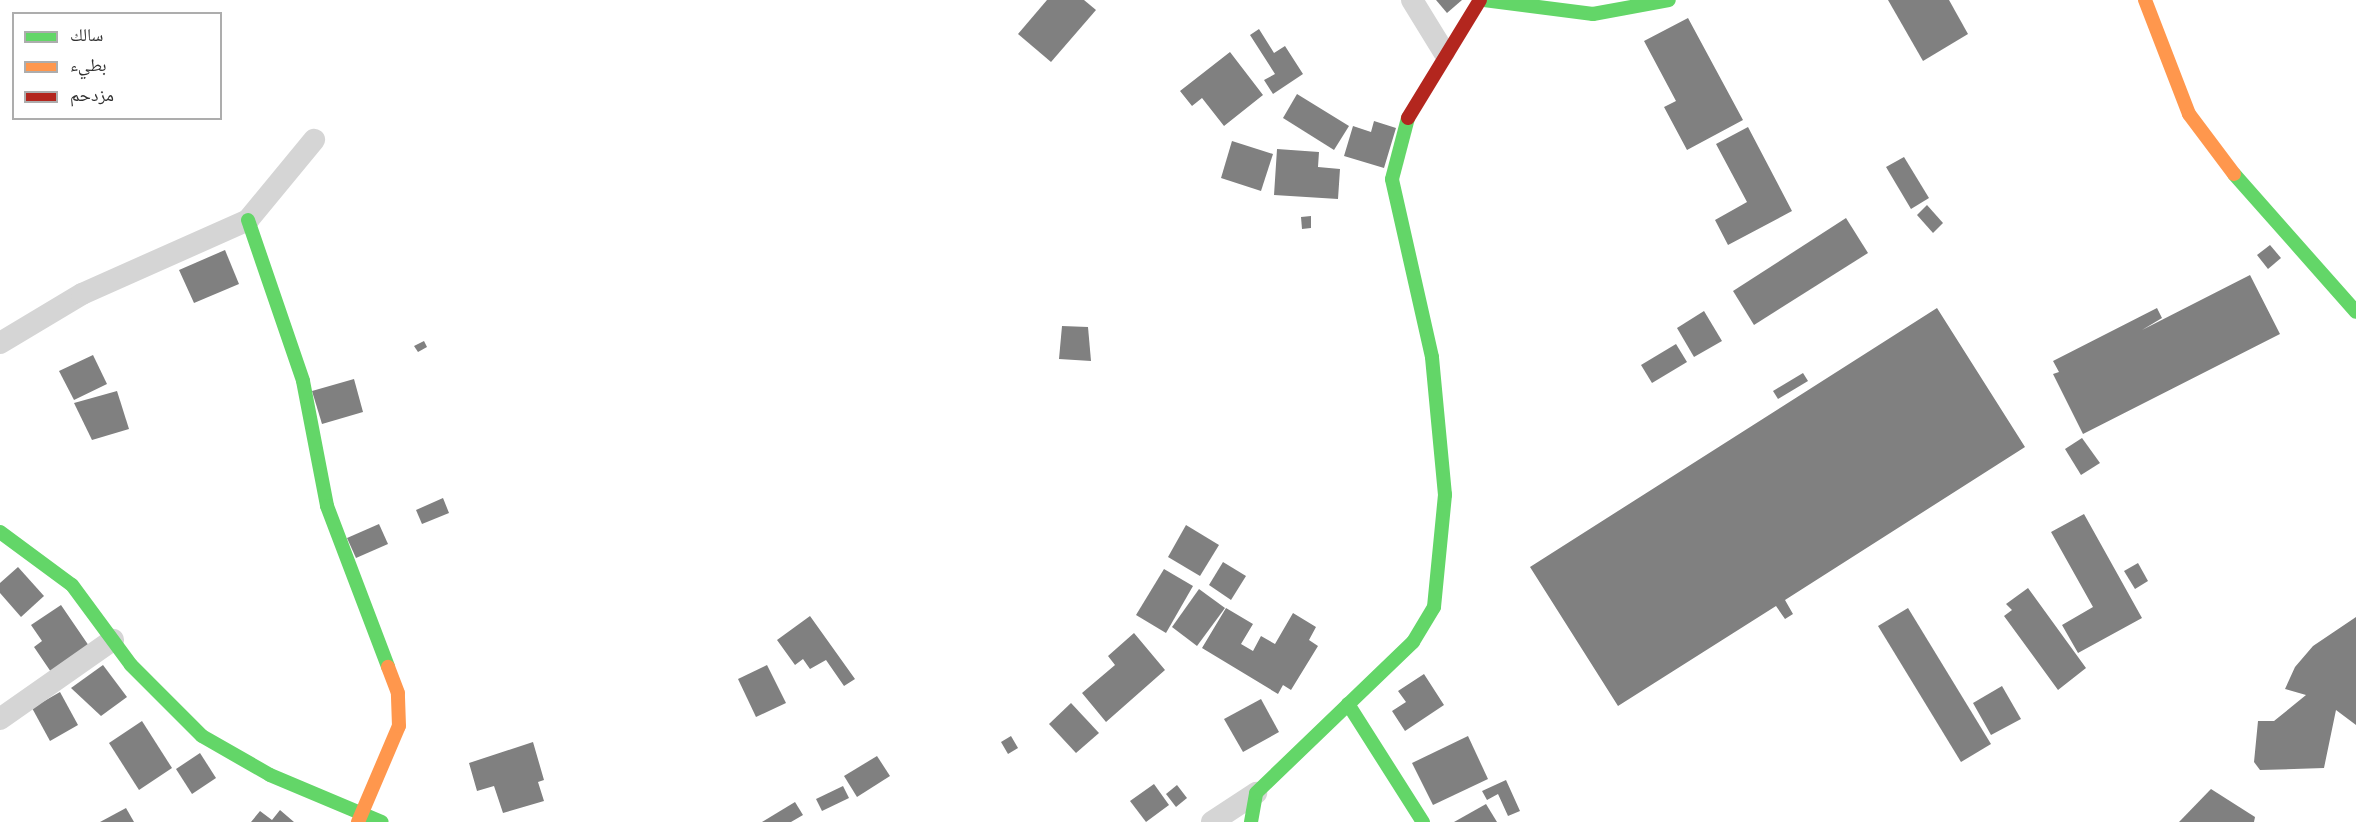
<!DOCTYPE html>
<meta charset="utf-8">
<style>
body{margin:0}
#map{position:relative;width:2356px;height:822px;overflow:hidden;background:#fff;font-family:Cabin,"Noto Naskh Arabic",sans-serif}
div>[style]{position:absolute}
.building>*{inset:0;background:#808080}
.street>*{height:22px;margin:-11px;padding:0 11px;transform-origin:11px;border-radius:11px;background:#d5d5d5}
.fast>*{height:14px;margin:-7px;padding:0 7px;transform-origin:7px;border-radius:7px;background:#63d668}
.slow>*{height:14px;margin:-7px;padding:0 7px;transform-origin:7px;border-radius:7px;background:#ff974d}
.jam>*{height:14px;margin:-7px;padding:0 7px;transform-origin:7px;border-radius:7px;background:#b3261e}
span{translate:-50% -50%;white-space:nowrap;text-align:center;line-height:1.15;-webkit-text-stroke:6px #fff;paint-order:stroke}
.legend{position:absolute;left:12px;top:12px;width:210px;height:108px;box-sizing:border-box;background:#fff;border:2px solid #adadad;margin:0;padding:8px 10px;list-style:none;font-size:18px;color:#313131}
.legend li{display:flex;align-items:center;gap:12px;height:30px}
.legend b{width:30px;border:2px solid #adadad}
</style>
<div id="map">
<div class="building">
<div style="clip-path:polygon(1047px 0,1084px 0,1096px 10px,1051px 62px,1018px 34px)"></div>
<div style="clip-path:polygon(1436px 0,1462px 0,1447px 13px)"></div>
<div style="clip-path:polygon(1888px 0,1949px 0,1968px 34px,1923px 61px)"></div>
<div style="clip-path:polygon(1688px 18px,1743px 120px,1687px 150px,1664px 107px,1676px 101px,1644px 41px)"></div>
<div style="clip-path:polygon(1259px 29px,1274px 53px,1285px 46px,1303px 74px,1273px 94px,1264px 80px,1275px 74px,1250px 35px)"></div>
<div style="clip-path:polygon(1230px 52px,1263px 95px,1224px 126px,1202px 98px,1192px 106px,1180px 91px)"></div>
<div style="clip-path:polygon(1297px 94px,1349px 126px,1334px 150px,1283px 118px)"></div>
<div style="clip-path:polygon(1374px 121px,1396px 128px,1384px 168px,1344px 156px,1353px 126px,1371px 132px)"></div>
<div style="clip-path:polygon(1748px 127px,1792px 211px,1728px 245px,1715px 220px,1747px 202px,1716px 144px)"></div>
<div style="clip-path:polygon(1232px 141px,1273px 154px,1261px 191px,1221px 178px)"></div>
<div style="clip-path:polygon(1277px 149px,1319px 152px,1318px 167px,1340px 169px,1338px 199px,1274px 195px)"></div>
<div style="clip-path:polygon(1904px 157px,1929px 198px,1911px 209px,1886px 167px)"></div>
<div style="clip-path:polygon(1927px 205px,1943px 223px,1933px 233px,1917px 215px)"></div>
<div style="clip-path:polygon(1311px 216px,1311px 228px,1302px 229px,1301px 217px)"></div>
<div style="clip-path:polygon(1846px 218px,1868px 253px,1754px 325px,1733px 291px)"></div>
<div style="clip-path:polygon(2270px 245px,2281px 258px,2268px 269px,2257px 255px)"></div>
<div style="clip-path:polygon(225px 250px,239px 284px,194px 303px,179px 270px)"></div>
<div style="clip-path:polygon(2250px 275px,2280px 334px,2083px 434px,2053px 374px,2059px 372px,2053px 361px,2157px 308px,2162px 318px,2142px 330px)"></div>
<div style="clip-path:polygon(1937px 308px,2025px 447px,1785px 600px,1793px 614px,1785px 619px,1776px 606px,1618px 706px,1530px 567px)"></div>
<div style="clip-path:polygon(1704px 311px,1722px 341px,1694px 357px,1677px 328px)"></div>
<div style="clip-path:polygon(1062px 326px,1088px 327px,1091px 361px,1059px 359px)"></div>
<div style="clip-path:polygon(424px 341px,427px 347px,418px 352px,414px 346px)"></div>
<div style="clip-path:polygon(1676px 344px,1687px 362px,1652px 383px,1641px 365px)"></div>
<div style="clip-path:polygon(93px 355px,107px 384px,74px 400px,59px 371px)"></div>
<div style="clip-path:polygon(1803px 373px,1808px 381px,1778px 399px,1773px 391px)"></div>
<div style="clip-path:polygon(354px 379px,363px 412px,322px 424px,312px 391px)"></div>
<div style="clip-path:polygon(117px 391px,129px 429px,92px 440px,74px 403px)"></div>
<div style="clip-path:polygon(2082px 438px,2100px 463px,2081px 475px,2065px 449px)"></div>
<div style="clip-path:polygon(443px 498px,449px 513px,422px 524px,416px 510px)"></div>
<div style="clip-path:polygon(2084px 514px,2142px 618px,2078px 653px,2062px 625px,2093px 607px,2051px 532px)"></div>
<div style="clip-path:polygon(379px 524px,388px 544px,356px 558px,347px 538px)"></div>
<div style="clip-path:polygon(1186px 525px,1219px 545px,1200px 576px,1168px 557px)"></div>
<div style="clip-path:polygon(1223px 562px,1246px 576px,1231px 600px,1209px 585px)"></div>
<div style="clip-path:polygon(2138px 563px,2148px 581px,2135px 589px,2124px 571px)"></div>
<div style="clip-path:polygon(18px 567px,44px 596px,21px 617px,0 593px,0 583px)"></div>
<div style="clip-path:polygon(1164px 569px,1193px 586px,1166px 633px,1136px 615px)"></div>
<div style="clip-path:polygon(2028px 588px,2086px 668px,2058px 690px,2004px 616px,2012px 610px,2006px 604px)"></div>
<div style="clip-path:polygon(1199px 589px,1225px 608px,1197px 646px,1172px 627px)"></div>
<div style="clip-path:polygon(61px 605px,89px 646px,51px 672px,34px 647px,42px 641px,31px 625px)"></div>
<div style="clip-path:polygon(1226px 608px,1253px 624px,1241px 644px,1253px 651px,1261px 636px,1275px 644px,1293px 613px,1316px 627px,1309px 640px,1318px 646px,1291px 690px,1283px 685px,1278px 694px,1202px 648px)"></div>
<div style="clip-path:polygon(1908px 608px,1991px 744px,1961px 762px,1878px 626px)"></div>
<div style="clip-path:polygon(810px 616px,855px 679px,844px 686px,826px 660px,810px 669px,803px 659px,795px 665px,777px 640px)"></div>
<div style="clip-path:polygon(2356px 617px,2356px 725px,2336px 710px,2324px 768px,2260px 770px,2254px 762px,2258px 721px,2274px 721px,2306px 695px,2285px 689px,2295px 667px,2313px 646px)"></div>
<div style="clip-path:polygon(1134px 633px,1165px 670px,1106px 722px,1082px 693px,1115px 665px,1108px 656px)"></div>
<div style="clip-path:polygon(103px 665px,127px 697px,101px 716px,71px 688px)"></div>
<div style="clip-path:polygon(767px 665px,786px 703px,756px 717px,738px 679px)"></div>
<div style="clip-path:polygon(1424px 674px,1444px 705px,1405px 731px,1392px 711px,1406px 702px,1398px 691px)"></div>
<div style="clip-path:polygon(2002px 686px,2021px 719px,1991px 735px,1973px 703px)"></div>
<div style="clip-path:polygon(60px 692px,78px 725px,50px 741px,32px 708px)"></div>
<div style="clip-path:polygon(1261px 699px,1279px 732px,1243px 752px,1224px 719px)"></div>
<div style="clip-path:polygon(1071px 703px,1099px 733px,1076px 753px,1049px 724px)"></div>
<div style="clip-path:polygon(142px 721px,172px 768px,139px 790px,109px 743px)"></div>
<div style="clip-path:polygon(1011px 736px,1018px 748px,1008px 754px,1001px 742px)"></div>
<div style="clip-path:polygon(1468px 736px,1488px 779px,1433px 805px,1412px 763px)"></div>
<div style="clip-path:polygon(533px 742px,544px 780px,538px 782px,544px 801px,503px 813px,494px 786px,477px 791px,469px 763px)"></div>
<div style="clip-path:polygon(200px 753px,216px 778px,192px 794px,176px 769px)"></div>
<div style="clip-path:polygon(877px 756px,890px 776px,857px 797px,844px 776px)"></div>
<div style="clip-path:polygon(1506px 780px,1520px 811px,1508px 816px,1498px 794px,1487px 800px,1482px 791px)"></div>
<div style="clip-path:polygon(1154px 784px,1169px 805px,1146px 822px,1130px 801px)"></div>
<div style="clip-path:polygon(1177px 785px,1187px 798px,1176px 807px,1166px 794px)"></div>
<div style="clip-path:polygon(843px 786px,849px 798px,822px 811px,816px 799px)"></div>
<div style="clip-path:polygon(2211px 789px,2255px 817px,2254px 822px,2179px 822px)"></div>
<div style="clip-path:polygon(795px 802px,803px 815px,791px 822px,762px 822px)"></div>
<div style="clip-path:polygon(1486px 804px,1497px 822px,1454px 822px)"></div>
<div style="clip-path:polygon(126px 808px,134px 822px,100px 822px)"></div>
<div style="clip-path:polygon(280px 810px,294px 822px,251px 822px,260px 811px,272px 820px)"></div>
</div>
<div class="street">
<div style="left:1412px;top:0;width:61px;rotate:58.4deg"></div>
<div style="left:0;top:343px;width:96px;rotate:-30.9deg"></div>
<div style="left:82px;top:294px;width:182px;rotate:-24deg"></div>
<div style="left:248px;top:220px;width:104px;rotate:-50.5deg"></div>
<div style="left:0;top:719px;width:138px;rotate:-35deg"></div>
<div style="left:1212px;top:822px;width:53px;rotate:-33.4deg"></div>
</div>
<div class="fast">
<div style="left:1484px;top:0;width:110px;rotate:7.3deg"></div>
<div style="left:1593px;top:14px;width:77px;rotate:-10.4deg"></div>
<div style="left:2234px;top:174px;width:184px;rotate:48.5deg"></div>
<div style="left:248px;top:220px;width:170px;rotate:71.1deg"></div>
<div style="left:303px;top:381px;width:127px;rotate:79.1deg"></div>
<div style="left:327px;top:506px;width:172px;rotate:69.2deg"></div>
<div style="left:0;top:532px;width:89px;rotate:36.4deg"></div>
<div style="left:72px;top:585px;width:99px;rotate:53.6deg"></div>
<div style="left:131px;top:665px;width:100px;rotate:45deg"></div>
<div style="left:202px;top:736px;width:78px;rotate:29.8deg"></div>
<div style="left:270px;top:775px;width:121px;rotate:22.8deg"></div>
<div style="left:1348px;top:704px;width:140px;rotate:57.6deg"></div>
<div style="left:1251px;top:822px;width:29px;rotate:-80deg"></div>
<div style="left:1256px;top:793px;width:218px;rotate:-43.9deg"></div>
<div style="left:1413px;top:642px;width:41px;rotate:-59deg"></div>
<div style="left:1434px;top:607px;width:113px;rotate:-84.4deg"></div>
<div style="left:1445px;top:495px;width:139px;rotate:-95.4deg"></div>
<div style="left:1432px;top:357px;width:182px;rotate:-102.7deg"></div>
<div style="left:1392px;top:179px;width:63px;rotate:-75.3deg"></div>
</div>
<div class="slow">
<div style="left:2145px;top:0;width:122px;rotate:68.9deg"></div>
<div style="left:2189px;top:114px;width:75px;rotate:53.1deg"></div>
<div style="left:358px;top:822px;width:104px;rotate:-66.9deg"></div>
<div style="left:399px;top:726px;width:33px;rotate:-92deg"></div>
<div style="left:398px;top:693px;width:28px;rotate:-111deg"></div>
</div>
<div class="jam">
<div style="left:1408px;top:118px;width:138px;rotate:-58.6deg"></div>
</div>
<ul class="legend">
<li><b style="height:8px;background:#63d668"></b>سالك</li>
<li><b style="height:8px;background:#ff974d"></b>بطيء</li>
<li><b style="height:8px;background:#b3261e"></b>مزدحم</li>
</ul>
</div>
